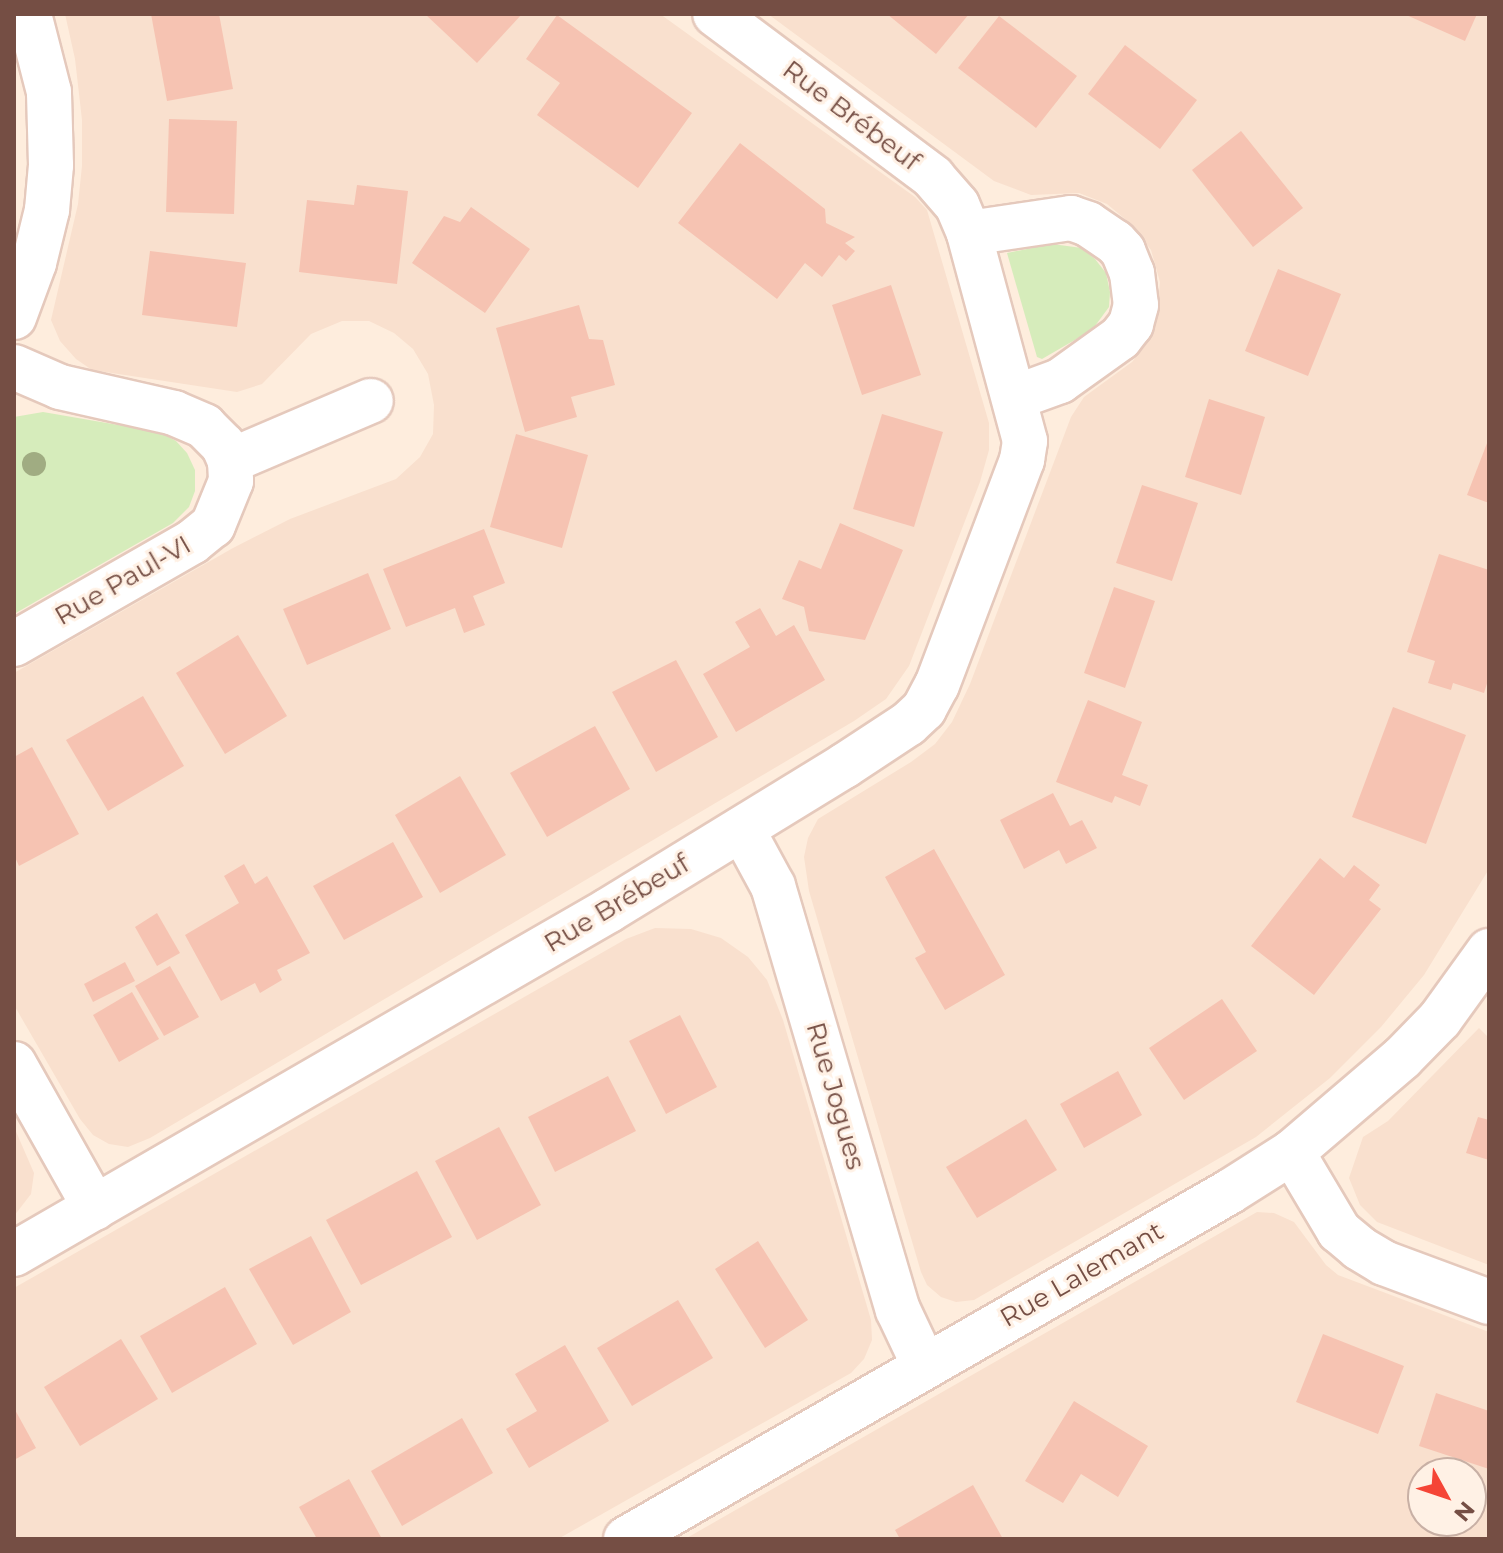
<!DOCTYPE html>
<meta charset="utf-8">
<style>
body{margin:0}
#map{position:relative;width:1503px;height:1553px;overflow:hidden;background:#feeddd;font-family:Montserrat,sans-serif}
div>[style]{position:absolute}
.residential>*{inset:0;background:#f9e0ce}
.green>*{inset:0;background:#d6ecbb}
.building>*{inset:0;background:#f6c3b2}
.roads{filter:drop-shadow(2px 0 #e5c9bc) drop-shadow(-2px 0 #e5c9bc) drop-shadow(0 2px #e5c9bc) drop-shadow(0 -2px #e5c9bc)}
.minor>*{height:44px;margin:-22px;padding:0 22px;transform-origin:22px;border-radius:22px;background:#fff}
.trees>*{width:24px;height:24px;margin:-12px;border-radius:50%;background:#a0ac82}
span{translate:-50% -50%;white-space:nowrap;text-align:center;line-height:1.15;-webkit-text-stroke:6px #fff1e5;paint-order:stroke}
.street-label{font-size:26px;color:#754e44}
.frame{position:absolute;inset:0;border:16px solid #754e44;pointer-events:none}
.north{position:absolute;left:1407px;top:1457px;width:80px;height:80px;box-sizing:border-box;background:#fff1e5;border:2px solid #c8b0a5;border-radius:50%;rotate:130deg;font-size:22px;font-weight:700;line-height:32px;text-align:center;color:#754e44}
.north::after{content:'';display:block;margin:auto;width:28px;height:36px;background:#f54536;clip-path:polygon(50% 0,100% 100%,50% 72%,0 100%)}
</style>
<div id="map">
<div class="residential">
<div style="clip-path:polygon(65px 14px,660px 14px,915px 197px,927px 210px,989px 423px,989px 450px,980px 482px,909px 666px,886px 699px,854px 721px,150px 1138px,128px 1147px,109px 1144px,93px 1135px,80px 1119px,14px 1005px,14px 673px,233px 548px,290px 519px,396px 479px,420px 457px,433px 434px,434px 405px,428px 374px,413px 349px,394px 333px,369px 321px,342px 321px,311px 334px,262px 384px,237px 392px,92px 370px,76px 359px,60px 341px,51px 320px,78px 204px,82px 166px,82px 120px,75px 59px)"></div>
<div style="clip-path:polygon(768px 14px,1489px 14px,1489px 869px,1424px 975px,1381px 1027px,1330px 1078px,1256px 1137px,974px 1300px,956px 1302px,941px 1297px,927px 1285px,921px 1272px,809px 891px,804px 857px,808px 838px,818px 819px,911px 762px,935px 744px,952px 722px,970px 684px,1071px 417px,1084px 397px,1132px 362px,1149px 341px,1157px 318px,1160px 282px,1151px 250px,1131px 224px,1107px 204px,1079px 193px,1031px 195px,994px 181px)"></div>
<div style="clip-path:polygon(655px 928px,691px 929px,721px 938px,748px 957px,767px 980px,783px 1020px,871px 1320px,872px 1340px,864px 1359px,851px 1373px,558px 1539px,14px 1539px,14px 1288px,626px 939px)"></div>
<div style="clip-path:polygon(1479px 1028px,1489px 1038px,1489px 1265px,1377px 1222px,1360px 1205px,1349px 1178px,1363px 1137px,1388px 1121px)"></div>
<div style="clip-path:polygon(14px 1127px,34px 1173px,31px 1194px,14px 1216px)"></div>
<div style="clip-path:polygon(evenodd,1257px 1212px,1274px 1213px,1294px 1222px,1326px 1265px,1338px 1275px,1489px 1332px,1489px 1539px,685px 1539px,1257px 1212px,1423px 1473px,1471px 1473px,1471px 1521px,1423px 1521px,1423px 1473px)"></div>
</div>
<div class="green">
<div style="clip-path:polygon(1052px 244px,1082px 248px,1095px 259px,1106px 273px,1110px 292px,1109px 307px,1092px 330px,1042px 359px,1037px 357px,1007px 253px)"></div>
<div style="clip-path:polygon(43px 412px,159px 432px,176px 441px,187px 453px,195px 470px,195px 491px,189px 507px,173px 523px,14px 614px,14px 417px)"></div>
</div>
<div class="building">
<div style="clip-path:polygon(151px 14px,219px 14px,233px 89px,167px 101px)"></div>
<div style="clip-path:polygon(425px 14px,522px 14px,477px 63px)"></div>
<div style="clip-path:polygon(887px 14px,969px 14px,936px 54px)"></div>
<div style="clip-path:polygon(1404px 14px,1477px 14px,1465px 41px)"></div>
<div style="clip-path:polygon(557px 15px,692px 113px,638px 188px,537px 115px,560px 83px,526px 59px)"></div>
<div style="clip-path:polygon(999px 16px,1077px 76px,1036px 128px,958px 68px)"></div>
<div style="clip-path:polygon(1125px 45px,1197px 100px,1160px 149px,1088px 94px)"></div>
<div style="clip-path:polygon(169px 119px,237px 121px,234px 214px,166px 212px)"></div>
<div style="clip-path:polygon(1241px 131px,1303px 208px,1253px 247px,1192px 170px)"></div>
<div style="clip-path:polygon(740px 143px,825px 209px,826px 223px,855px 237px,845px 243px,855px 251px,846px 261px,839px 255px,822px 277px,805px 263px,777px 299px,678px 223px)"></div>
<div style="clip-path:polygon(357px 185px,408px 191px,397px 284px,299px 272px,307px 200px,354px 205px)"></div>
<div style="clip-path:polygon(471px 207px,530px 249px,485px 313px,412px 263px,444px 216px,460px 222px)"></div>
<div style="clip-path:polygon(150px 251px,246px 263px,237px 327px,142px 315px)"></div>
<div style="clip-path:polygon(1278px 269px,1341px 294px,1308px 376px,1245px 351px)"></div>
<div style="clip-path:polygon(891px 285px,921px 375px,862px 395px,832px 305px)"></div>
<div style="clip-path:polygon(579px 305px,589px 339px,603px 340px,615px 385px,571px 397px,577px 417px,525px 432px,496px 328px)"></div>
<div style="clip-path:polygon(1209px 399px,1265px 417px,1241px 495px,1185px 477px)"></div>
<div style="clip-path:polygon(882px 414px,943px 432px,914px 527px,853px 509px)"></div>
<div style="clip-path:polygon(516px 434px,588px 455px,562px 548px,490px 527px)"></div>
<div style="clip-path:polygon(1489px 438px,1489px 503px,1467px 495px)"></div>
<div style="clip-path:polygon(1142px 485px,1198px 503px,1172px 581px,1116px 563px)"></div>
<div style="clip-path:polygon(840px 523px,903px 550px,865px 640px,809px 631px,804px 607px,782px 599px,799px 560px,821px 569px)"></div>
<div style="clip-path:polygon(484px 529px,505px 583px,473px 596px,485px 625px,464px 633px,455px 608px,406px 627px,383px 569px)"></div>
<div style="clip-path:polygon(1439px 554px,1489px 570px,1489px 677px,1484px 693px,1453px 683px,1451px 690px,1428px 683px,1435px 661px,1407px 652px)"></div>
<div style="clip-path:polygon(368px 573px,391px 629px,307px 665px,283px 609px)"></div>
<div style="clip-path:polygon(1114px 587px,1155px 601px,1125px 688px,1084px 673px)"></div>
<div style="clip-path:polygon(760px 608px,776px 636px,794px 625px,825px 680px,736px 732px,703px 674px,750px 647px,735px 622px)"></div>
<div style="clip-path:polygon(238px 635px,287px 716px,225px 754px,176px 673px)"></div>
<div style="clip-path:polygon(676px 660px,718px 737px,656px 772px,612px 692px)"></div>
<div style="clip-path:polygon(143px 696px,184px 766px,108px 811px,66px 740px)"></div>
<div style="clip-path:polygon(1088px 700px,1142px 722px,1122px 775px,1148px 785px,1140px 806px,1115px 796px,1112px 803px,1056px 782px)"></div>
<div style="clip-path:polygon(1393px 707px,1466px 735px,1426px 844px,1352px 817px)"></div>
<div style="clip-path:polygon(595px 726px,630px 789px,547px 837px,510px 773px)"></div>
<div style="clip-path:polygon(32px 747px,79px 834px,19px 866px,14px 855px,14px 757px)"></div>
<div style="clip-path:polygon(460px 776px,506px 855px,440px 893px,395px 815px)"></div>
<div style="clip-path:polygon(1053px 793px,1070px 826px,1082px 820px,1097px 848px,1066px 864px,1059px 850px,1024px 869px,1000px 820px)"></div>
<div style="clip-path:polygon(393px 842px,423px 897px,344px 940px,313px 886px)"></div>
<div style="clip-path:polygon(934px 849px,1005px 975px,945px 1010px,915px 958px,926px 952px,885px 877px)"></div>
<div style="clip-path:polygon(1320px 858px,1344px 878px,1354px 865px,1380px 885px,1369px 900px,1381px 909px,1314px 995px,1251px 946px)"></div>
<div style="clip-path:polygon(244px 864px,255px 884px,267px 876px,310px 953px,277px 970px,282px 980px,260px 993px,255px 983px,221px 1001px,185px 935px,239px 903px,224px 876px)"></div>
<div style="clip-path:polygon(157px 913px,180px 953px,157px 966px,135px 927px)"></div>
<div style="clip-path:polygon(125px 962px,135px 981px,93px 1002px,84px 984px)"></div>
<div style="clip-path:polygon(170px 966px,199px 1017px,164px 1036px,135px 986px)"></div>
<div style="clip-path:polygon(132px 992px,159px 1039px,119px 1062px,93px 1015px)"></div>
<div style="clip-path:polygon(1222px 999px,1257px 1051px,1184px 1100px,1149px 1048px)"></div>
<div style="clip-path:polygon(680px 1015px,717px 1087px,666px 1114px,629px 1041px)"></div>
<div style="clip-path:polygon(1118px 1071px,1142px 1115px,1084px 1148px,1060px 1104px)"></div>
<div style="clip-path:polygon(608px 1076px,636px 1131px,555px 1172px,528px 1117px)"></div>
<div style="clip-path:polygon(1478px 1117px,1489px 1120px,1489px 1160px,1466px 1153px)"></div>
<div style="clip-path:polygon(1026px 1119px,1057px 1170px,977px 1218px,946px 1167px)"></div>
<div style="clip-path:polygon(499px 1127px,541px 1205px,477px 1240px,435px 1161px)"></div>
<div style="clip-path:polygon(417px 1171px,452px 1237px,361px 1285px,326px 1220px)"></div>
<div style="clip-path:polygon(311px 1236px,351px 1312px,293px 1345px,249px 1269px)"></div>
<div style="clip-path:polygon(758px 1241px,808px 1320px,765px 1348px,715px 1269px)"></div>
<div style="clip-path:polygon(225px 1287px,257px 1344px,172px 1393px,140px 1336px)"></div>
<div style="clip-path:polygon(678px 1300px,713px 1358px,632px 1406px,597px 1348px)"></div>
<div style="clip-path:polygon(1323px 1334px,1404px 1366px,1378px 1434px,1296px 1402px)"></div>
<div style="clip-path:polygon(121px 1339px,158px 1399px,80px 1446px,44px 1387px)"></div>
<div style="clip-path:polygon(565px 1345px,609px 1421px,529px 1468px,506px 1429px,537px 1411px,515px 1374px)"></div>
<div style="clip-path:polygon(1436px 1393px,1489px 1411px,1489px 1469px,1419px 1446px)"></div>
<div style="clip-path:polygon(1074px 1401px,1148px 1446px,1118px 1497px,1081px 1474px,1063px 1503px,1025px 1481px)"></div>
<div style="clip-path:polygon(14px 1408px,36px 1448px,14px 1460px)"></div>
<div style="clip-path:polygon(462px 1418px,493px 1473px,402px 1526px,371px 1471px)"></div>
<div style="clip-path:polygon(349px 1479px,382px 1539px,317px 1539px,299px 1507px)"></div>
<div style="clip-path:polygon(973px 1485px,1003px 1539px,900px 1539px,895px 1530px)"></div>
</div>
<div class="roads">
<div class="minor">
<div style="left:969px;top:233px;width:103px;rotate:-8.4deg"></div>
<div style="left:1071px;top:218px;width:18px;rotate:19deg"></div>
<div style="left:1088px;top:224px;width:32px;rotate:34deg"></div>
<div style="left:1115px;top:242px;width:12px;rotate:48deg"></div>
<div style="left:1123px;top:251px;width:24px;rotate:68deg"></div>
<div style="left:1132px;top:273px;width:32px;rotate:83deg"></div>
<div style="left:1136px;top:305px;width:20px;rotate:105deg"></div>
<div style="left:1131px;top:324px;width:18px;rotate:128deg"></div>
<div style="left:1120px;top:338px;width:74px;rotate:144.4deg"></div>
<div style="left:1060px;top:381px;width:47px;rotate:160deg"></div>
<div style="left:14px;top:317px;width:58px;rotate:-69.7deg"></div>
<div style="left:34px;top:263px;width:55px;rotate:-76.2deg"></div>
<div style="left:47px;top:210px;width:45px;rotate:-84.9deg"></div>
<div style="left:51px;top:165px;width:73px;rotate:-91.6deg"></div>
<div style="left:49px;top:92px;width:81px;rotate:-104.4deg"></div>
<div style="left:14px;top:367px;width:50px;rotate:23.5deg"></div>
<div style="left:60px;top:387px;width:117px;rotate:12.8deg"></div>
<div style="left:174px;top:413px;width:33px;rotate:23deg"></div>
<div style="left:204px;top:426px;width:27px;rotate:45deg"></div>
<div style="left:223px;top:445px;width:17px;rotate:66deg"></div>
<div style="left:230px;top:461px;width:20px;rotate:87deg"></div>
<div style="left:231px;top:481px;width:48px;rotate:112.2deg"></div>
<div style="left:213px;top:525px;width:27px;rotate:141deg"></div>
<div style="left:192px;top:542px;width:205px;rotate:150.2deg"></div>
<div style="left:230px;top:461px;width:153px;rotate:-23.1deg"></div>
<div style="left:742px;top:829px;width:65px;rotate:61.5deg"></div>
<div style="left:773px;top:886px;width:442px;rotate:73.6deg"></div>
<div style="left:898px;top:1310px;width:61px;rotate:64.7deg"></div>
<div style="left:14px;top:1064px;width:165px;rotate:60.6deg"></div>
<div style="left:1292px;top:1152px;width:92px;rotate:59.3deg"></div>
<div style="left:1339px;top:1231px;width:26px;rotate:40deg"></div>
<div style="left:1359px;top:1248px;width:29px;rotate:31deg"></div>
<div style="left:1384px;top:1263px;width:112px;rotate:20.4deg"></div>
<div style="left:14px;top:1254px;width:687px;rotate:-30.03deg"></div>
<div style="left:609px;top:910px;width:276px;rotate:-31.5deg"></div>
<div style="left:844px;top:766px;width:77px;rotate:-33.3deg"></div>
<div style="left:908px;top:724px;width:22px;rotate:-43deg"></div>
<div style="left:924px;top:709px;width:27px;rotate:-62deg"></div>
<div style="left:937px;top:685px;width:241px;rotate:-69.3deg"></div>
<div style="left:1022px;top:460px;width:19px;rotate:-81deg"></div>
<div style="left:1025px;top:441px;width:215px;rotate:-105.1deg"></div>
<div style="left:969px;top:233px;width:30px;rotate:-113deg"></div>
<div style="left:957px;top:205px;width:37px;rotate:-131deg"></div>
<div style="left:933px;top:177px;width:272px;rotate:-143.2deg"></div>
<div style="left:626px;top:1539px;width:696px;rotate:-29.92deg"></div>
<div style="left:1229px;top:1192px;width:75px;rotate:-32.4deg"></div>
<div style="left:1292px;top:1152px;width:145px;rotate:-40.5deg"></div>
<div style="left:1402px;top:1058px;width:54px;rotate:-45.7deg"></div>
<div style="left:1440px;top:1019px;width:84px;rotate:-54.2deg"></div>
</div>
</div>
<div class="trees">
<div style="left:34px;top:464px"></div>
</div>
<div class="street-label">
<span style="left:851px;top:116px;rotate:37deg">Rue Brébeuf</span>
<span style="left:123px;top:581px;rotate:-30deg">Rue Paul-VI</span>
<span style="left:617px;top:904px;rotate:-31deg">Rue Brébeuf</span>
<span style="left:835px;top:1096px;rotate:74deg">Rue Jogues</span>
<span style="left:1082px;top:1275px;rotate:-30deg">Rue Lalemant</span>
</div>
<div class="frame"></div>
<div class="north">N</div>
</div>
